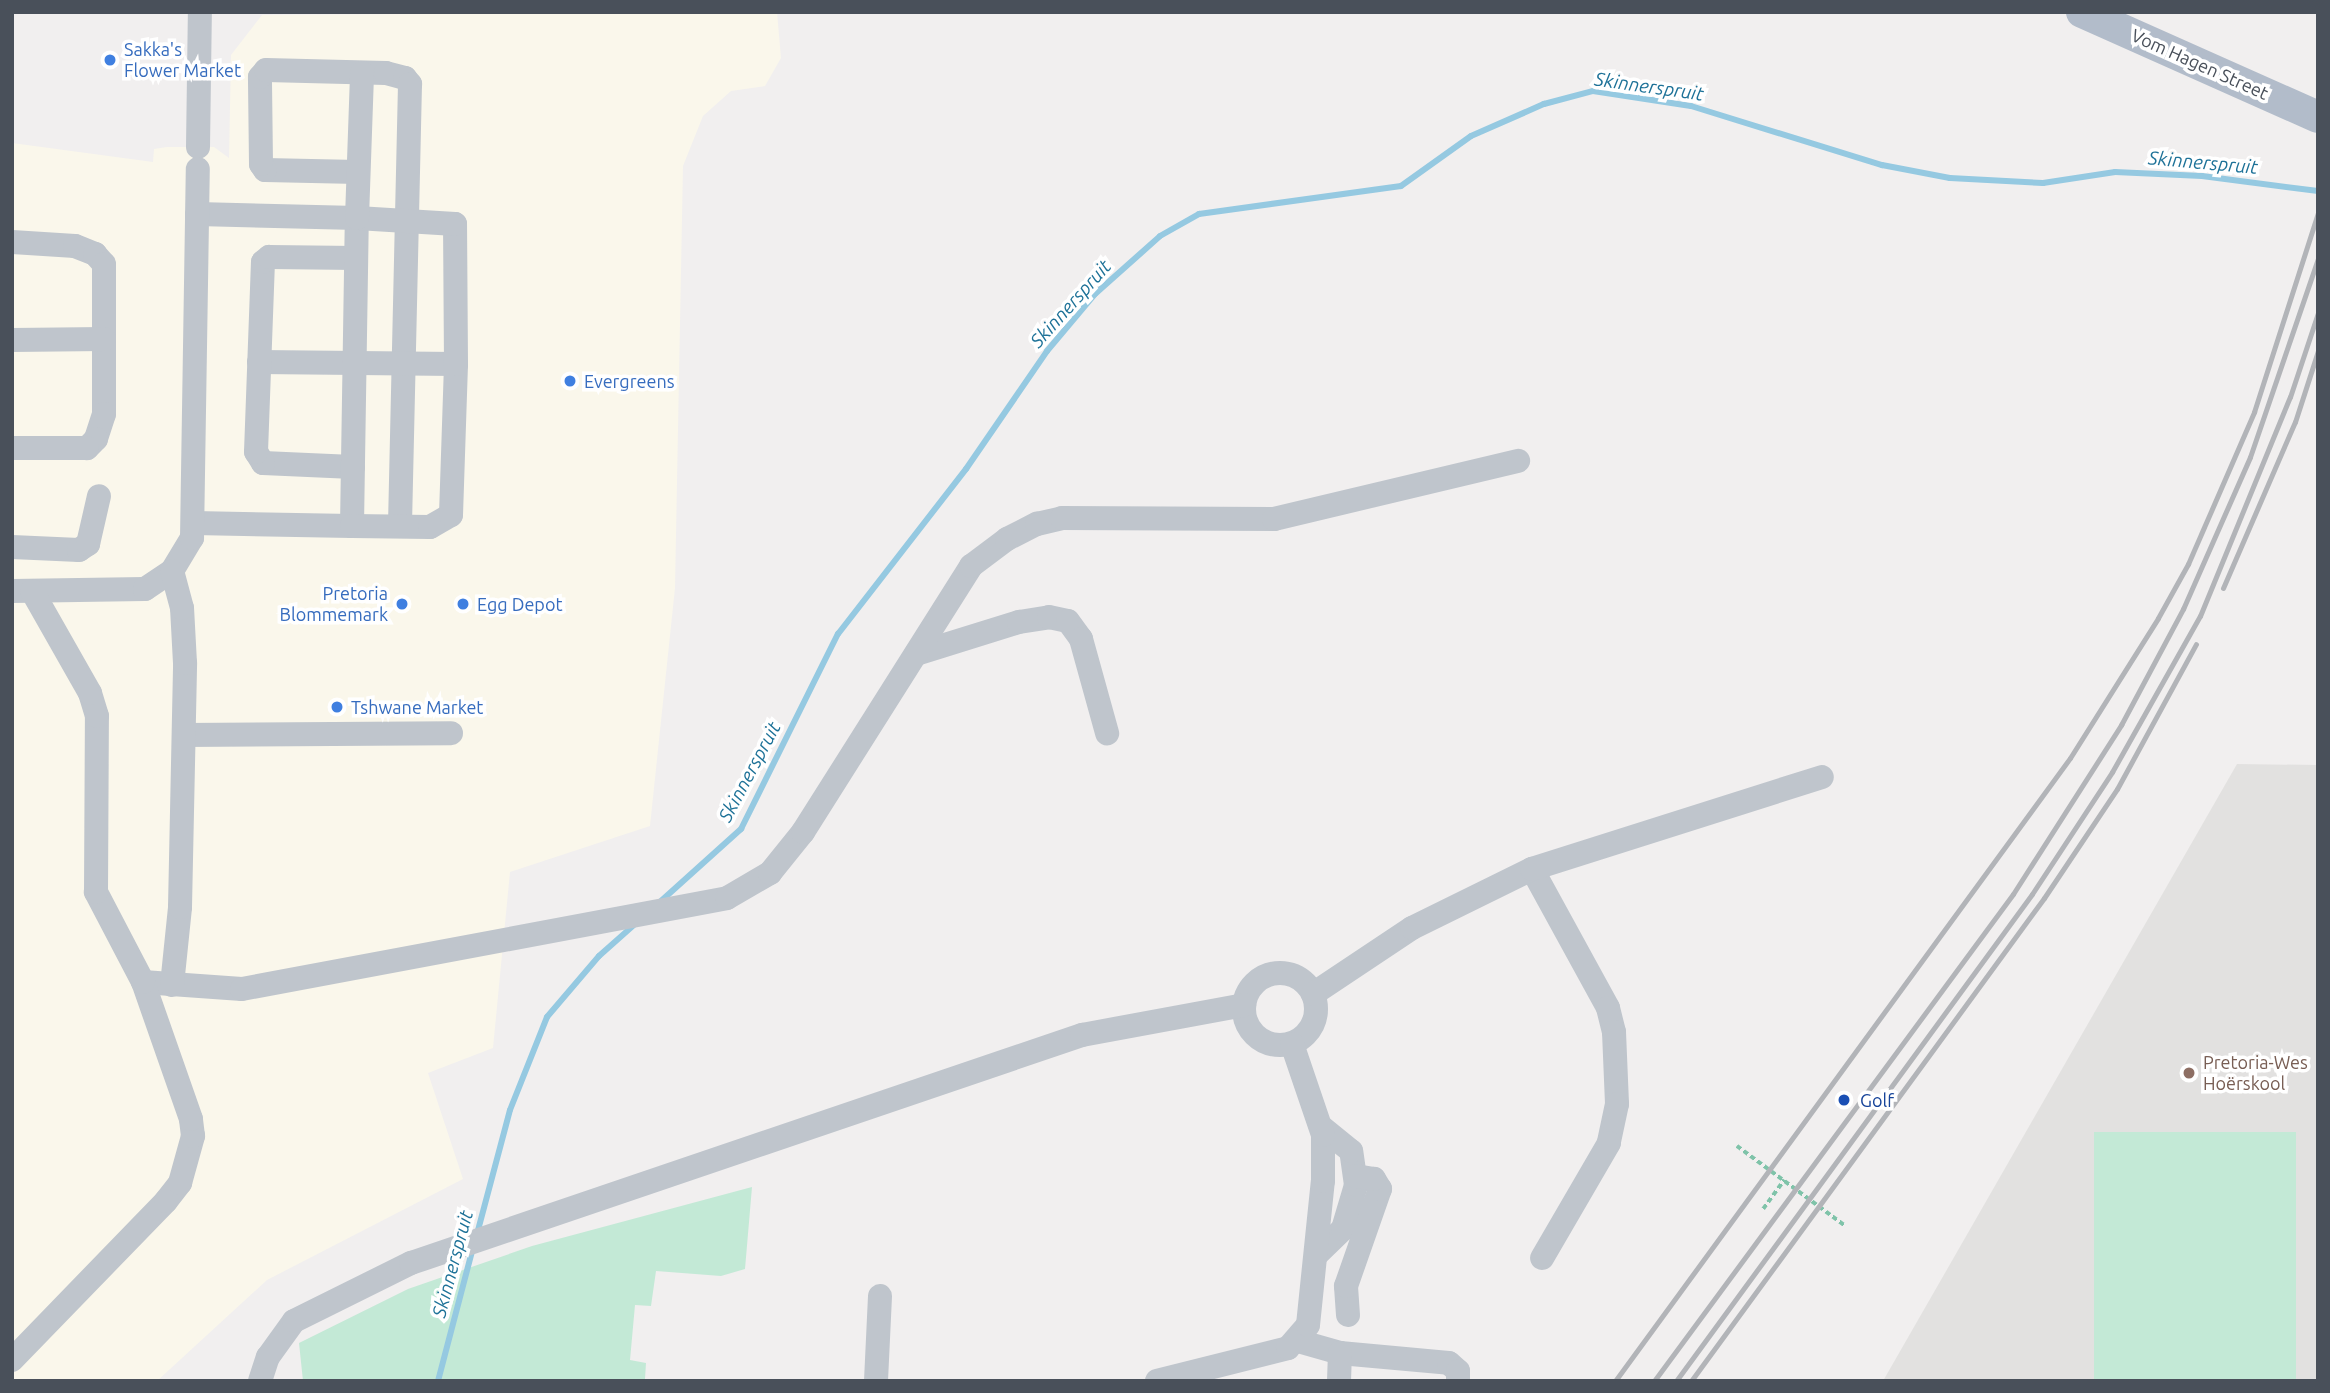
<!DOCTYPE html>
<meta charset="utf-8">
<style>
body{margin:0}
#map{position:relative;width:2330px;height:1393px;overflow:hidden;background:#f1efef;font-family:Ubuntu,sans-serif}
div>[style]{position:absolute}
.commercial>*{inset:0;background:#faf7eb}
.education>*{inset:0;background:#e2e1e0}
.green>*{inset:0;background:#c3e9d6}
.stream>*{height:6px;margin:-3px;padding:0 3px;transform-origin:3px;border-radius:3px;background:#95c9e1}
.path>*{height:3.5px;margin-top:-1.75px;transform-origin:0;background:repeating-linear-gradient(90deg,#7fc3a9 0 5px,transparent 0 8.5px)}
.minor>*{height:24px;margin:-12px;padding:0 12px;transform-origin:12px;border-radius:12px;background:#bfc5cc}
.minor>.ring{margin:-12px;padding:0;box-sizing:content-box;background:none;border:24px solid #bfc5cc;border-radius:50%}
.major>*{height:32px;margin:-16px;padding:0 16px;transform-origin:16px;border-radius:16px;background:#b2bcca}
.rail>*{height:5px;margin:-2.5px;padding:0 2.5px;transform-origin:2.5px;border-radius:2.5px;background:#b2b4b8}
.dots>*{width:19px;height:19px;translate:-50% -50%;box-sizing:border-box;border:4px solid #fff;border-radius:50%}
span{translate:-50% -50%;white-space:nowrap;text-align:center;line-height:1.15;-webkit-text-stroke:7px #fff;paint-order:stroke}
.shop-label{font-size:18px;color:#366cbe}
.left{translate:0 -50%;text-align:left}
.right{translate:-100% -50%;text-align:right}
.street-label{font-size:18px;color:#49505a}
.education-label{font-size:18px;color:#785e54}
.transit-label{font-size:18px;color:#164399}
.water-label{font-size:19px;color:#1e7298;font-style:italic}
.frame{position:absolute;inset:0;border:14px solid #49505a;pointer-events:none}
</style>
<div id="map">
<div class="commercial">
<div style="clip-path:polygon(777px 12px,781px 58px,765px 86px,731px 91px,703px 116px,683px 166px,675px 588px,650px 826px,510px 872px,493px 1048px,428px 1073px,463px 1179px,267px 1280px,157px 1381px,12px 1381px,12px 143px,153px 162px,154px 149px,167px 147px,214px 147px,229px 158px,231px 55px,262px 15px)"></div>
</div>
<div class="education">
<div style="clip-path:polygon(2237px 764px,2318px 765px,2318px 1381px,1883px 1381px)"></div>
</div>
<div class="green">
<div style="clip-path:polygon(2094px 1132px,2296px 1132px,2296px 1381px,2094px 1381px)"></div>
<div style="clip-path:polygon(752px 1187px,745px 1269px,721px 1276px,656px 1271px,651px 1306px,635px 1305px,630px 1360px,646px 1363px,645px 1379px,656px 1381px,303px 1381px,299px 1343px,408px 1289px,532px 1246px)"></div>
</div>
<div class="stream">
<div style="left:661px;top:901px;width:108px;rotate:-42deg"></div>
<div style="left:741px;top:829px;width:218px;rotate:-63.6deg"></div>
<div style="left:838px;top:634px;width:209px;rotate:-52.2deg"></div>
<div style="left:966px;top:469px;width:143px;rotate:-55.5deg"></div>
<div style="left:1047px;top:351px;width:75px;rotate:-49.9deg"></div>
<div style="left:1095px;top:294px;width:87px;rotate:-41.7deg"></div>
<div style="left:1160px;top:236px;width:45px;rotate:-29.4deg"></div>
<div style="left:1199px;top:214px;width:204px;rotate:-7.9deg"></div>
<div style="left:1401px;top:186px;width:86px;rotate:-35.5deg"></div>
<div style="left:1471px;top:136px;width:80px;rotate:-23.7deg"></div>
<div style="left:1544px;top:104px;width:51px;rotate:-14.9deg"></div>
<div style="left:1593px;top:91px;width:99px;rotate:8.7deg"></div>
<div style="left:1691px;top:106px;width:200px;rotate:17.2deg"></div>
<div style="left:1882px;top:165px;width:69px;rotate:10.8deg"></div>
<div style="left:1950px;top:178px;width:93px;rotate:3.1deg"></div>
<div style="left:2043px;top:183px;width:73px;rotate:-8.7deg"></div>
<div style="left:2115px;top:172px;width:87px;rotate:2.6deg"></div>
<div style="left:2202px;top:176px;width:117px;rotate:7.4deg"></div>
<div style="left:477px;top:1234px;width:128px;rotate:-75.1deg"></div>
<div style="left:510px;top:1110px;width:100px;rotate:-68.3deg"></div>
<div style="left:547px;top:1017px;width:80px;rotate:-49.6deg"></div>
<div style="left:599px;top:956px;width:48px;rotate:-41.6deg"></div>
<div style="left:438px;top:1381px;width:138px;rotate:-75.3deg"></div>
</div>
<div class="path">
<div style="left:1737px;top:1146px;width:133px;rotate:36.4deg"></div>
<div style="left:1763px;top:1209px;width:36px;rotate:-54deg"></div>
</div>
<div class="minor">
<div style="left:198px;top:147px;width:135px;rotate:-89.2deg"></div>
<div style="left:358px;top:172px;width:93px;rotate:-178.8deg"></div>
<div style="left:265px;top:170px;width:7px;rotate:-124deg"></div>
<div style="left:261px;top:164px;width:87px;rotate:-90.7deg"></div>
<div style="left:260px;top:77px;width:9px;rotate:-49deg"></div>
<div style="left:266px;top:70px;width:120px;rotate:1.4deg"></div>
<div style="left:386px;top:73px;width:20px;rotate:15deg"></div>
<div style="left:405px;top:78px;width:8px;rotate:50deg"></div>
<div style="left:410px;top:84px;width:442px;rotate:91.3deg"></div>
<div style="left:12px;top:242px;width:63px;rotate:3.6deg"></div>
<div style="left:75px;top:246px;width:22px;rotate:22deg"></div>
<div style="left:95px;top:254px;width:13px;rotate:48deg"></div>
<div style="left:104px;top:264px;width:150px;rotate:90deg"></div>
<div style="left:104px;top:414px;width:26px;rotate:108deg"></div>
<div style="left:96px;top:439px;width:13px;rotate:135deg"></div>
<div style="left:87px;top:448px;width:75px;rotate:180deg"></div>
<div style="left:12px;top:340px;width:92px;rotate:-0.6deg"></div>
<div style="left:259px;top:362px;width:197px;rotate:0.6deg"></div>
<div style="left:353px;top:467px;width:90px;rotate:-177.5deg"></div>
<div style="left:263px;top:463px;width:13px;rotate:-122deg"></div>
<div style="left:256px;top:452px;width:190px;rotate:-87.9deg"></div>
<div style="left:263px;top:262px;width:8px;rotate:-40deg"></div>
<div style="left:269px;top:257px;width:87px;rotate:0.7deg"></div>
<div style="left:194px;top:523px;width:158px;rotate:1.1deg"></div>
<div style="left:352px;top:526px;width:308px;rotate:-89.1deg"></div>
<div style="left:357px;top:218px;width:160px;rotate:-178.6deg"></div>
<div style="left:352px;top:526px;width:78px;rotate:0.7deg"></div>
<div style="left:430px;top:527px;width:24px;rotate:-30deg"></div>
<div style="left:451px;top:515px;width:151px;rotate:-88.1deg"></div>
<div style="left:456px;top:364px;width:140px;rotate:-90.4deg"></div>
<div style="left:455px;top:224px;width:98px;rotate:-176.5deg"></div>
<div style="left:357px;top:218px;width:145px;rotate:-88deg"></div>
<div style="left:12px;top:547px;width:67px;rotate:2.6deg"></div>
<div style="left:79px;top:550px;width:11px;rotate:-34deg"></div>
<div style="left:88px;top:544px;width:49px;rotate:-77.1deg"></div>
<div style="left:12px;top:591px;width:133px;rotate:-0.9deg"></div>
<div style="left:145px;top:589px;width:32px;rotate:-34deg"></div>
<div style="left:172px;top:571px;width:39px;rotate:-59deg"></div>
<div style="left:192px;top:538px;width:369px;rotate:-89.1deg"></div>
<div style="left:916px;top:654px;width:108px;rotate:-17.3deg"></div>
<div style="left:1019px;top:622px;width:30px;rotate:-9deg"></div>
<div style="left:1049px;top:617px;width:19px;rotate:12deg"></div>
<div style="left:1068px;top:621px;width:22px;rotate:54deg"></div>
<div style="left:1081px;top:639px;width:98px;rotate:74.5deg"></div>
<div style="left:184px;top:735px;width:267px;rotate:-0.4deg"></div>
<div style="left:1532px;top:869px;width:158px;rotate:61.3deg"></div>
<div style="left:1608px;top:1008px;width:25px;rotate:76deg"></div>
<div style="left:1614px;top:1032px;width:72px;rotate:87.6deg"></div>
<div style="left:1617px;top:1104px;width:40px;rotate:102deg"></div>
<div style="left:1609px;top:1143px;width:133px;rotate:120.2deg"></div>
<div class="ring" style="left:1244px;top:973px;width:48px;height:48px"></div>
<div style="left:143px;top:982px;width:99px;rotate:4deg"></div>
<div style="left:242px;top:989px;width:493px;rotate:-10.6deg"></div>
<div style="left:727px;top:898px;width:50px;rotate:-30.2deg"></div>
<div style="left:770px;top:873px;width:53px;rotate:-51.2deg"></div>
<div style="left:803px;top:832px;width:315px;rotate:-57.7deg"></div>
<div style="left:971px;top:566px;width:45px;rotate:-36.9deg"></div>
<div style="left:1007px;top:539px;width:34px;rotate:-27deg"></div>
<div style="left:1037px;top:524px;width:26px;rotate:-13deg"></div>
<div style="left:1062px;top:518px;width:212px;rotate:0.3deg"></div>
<div style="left:1274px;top:519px;width:251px;rotate:-13.4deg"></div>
<div style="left:172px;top:985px;width:78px;rotate:-84.1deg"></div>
<div style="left:180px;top:907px;width:244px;rotate:-88.8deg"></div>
<div style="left:185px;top:663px;width:55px;rotate:-93.1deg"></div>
<div style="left:182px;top:608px;width:38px;rotate:-105deg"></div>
<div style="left:1313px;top:994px;width:119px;rotate:-33.7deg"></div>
<div style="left:1412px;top:928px;width:134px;rotate:-26.2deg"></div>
<div style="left:1532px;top:869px;width:304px;rotate:-17.6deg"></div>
<div style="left:1316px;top:1255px;width:37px;rotate:-44deg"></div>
<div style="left:1343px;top:1229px;width:46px;rotate:-73.5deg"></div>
<div style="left:1356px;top:1185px;width:34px;rotate:-98deg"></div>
<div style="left:1351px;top:1151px;width:38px;rotate:-141deg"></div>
<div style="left:1348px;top:1315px;width:29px;rotate:-94deg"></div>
<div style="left:1346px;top:1286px;width:103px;rotate:-70.7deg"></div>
<div style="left:1380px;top:1189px;width:12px;rotate:-121deg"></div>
<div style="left:1374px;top:1179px;width:18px;rotate:-171deg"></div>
<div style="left:1298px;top:1341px;width:44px;rotate:15.9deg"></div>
<div style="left:1340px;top:1353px;width:109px;rotate:5.2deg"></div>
<div style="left:1449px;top:1363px;width:12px;rotate:42deg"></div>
<div style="left:1458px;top:1371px;width:10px;rotate:90deg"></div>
<div style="left:12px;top:1360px;width:221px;rotate:-45.9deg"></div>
<div style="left:166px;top:1201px;width:23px;rotate:-52deg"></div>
<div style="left:180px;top:1183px;width:49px;rotate:-74.5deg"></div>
<div style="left:193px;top:1136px;width:17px;rotate:-97deg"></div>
<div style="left:191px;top:1119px;width:145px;rotate:-109.3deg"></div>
<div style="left:143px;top:982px;width:102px;rotate:-117.6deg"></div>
<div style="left:96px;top:892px;width:176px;rotate:-89.7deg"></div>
<div style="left:97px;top:716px;width:24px;rotate:-107deg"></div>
<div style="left:90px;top:693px;width:117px;rotate:-119.6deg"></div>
<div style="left:260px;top:1381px;width:25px;rotate:-72deg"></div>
<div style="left:268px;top:1357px;width:44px;rotate:-54.2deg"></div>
<div style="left:294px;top:1321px;width:131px;rotate:-26.4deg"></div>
<div style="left:411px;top:1263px;width:709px;rotate:-18.77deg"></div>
<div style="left:1082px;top:1035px;width:165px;rotate:-10.5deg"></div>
<div style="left:876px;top:1381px;width:85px;rotate:-87.3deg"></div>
<div style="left:1157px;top:1381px;width:135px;rotate:-14.1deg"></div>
<div style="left:1288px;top:1348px;width:30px;rotate:-49deg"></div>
<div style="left:1308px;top:1325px;width:145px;rotate:-84.1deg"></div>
<div style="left:1323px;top:1181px;width:46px;rotate:-90deg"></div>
<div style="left:1323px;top:1135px;width:96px;rotate:-108.8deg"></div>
<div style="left:1339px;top:1381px;width:28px;rotate:-88deg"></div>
</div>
<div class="major">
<div style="left:2082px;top:12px;width:258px;rotate:24deg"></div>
</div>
<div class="rail">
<div style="left:2223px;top:588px;width:181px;rotate:-66.6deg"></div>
<div style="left:2295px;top:422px;width:75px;rotate:-72.1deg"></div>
<div style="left:1615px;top:1381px;width:771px;rotate:-53.86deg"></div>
<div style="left:2070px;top:758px;width:165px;rotate:-57.8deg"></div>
<div style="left:2158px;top:618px;width:62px;rotate:-60.9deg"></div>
<div style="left:2188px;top:564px;width:166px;rotate:-66.5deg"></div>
<div style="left:2254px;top:412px;width:209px;rotate:-72.2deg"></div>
<div style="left:1654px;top:1381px;width:605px;rotate:-53.6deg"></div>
<div style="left:2013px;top:894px;width:201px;rotate:-57.4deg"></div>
<div style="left:2121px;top:725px;width:132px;rotate:-61.9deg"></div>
<div style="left:2183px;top:609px;width:166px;rotate:-66.2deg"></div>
<div style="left:2250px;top:457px;width:210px;rotate:-71.1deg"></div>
<div style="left:1676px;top:1381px;width:603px;rotate:-53.83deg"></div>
<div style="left:2032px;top:894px;width:146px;rotate:-56.7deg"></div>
<div style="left:2112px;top:772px;width:179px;rotate:-60.6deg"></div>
<div style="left:2200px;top:616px;width:237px;rotate:-67.7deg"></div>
<div style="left:2290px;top:397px;width:89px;rotate:-71.6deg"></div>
<div style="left:1691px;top:1381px;width:598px;rotate:-53.84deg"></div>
<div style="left:2044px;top:898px;width:131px;rotate:-56.2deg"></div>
<div style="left:2117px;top:789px;width:165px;rotate:-61.4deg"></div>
</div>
<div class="dots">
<div style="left:110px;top:60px;background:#3f7fe0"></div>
<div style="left:570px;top:381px;background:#3f7fe0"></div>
<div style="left:402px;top:604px;background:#3f7fe0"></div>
<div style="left:463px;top:604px;background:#3f7fe0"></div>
<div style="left:337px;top:707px;background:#3f7fe0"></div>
<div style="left:2189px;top:1073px;background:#8d6e63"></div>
<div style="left:1844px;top:1100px;background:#1a4fb4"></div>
</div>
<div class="shop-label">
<span class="left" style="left:124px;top:60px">Sakka's<br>Flower Market</span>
<span class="left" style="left:584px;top:381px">Evergreens</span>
<span class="right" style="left:388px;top:604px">Pretoria<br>Blommemark</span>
<span class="left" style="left:477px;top:604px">Egg Depot</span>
<span class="left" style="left:351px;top:707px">Tshwane Market</span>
</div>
<div class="street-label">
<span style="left:2200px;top:64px;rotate:24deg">Vom Hagen Street</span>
</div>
<div class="education-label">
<span class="left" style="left:2203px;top:1073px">Pretoria-Wes<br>Hoërskool</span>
</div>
<div class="transit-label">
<span class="left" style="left:1860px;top:1100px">Golf</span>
</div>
<div class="water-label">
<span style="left:1649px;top:87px;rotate:8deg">Skinnerspruit</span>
<span style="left:2203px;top:163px;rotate:5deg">Skinnerspruit</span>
<span style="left:1071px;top:304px;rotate:-48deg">Skinnerspruit</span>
<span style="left:750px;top:772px;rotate:-62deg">Skinnerspruit</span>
<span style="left:453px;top:1264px;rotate:-75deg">Skinnerspruit</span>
</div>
<div class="frame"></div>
</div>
